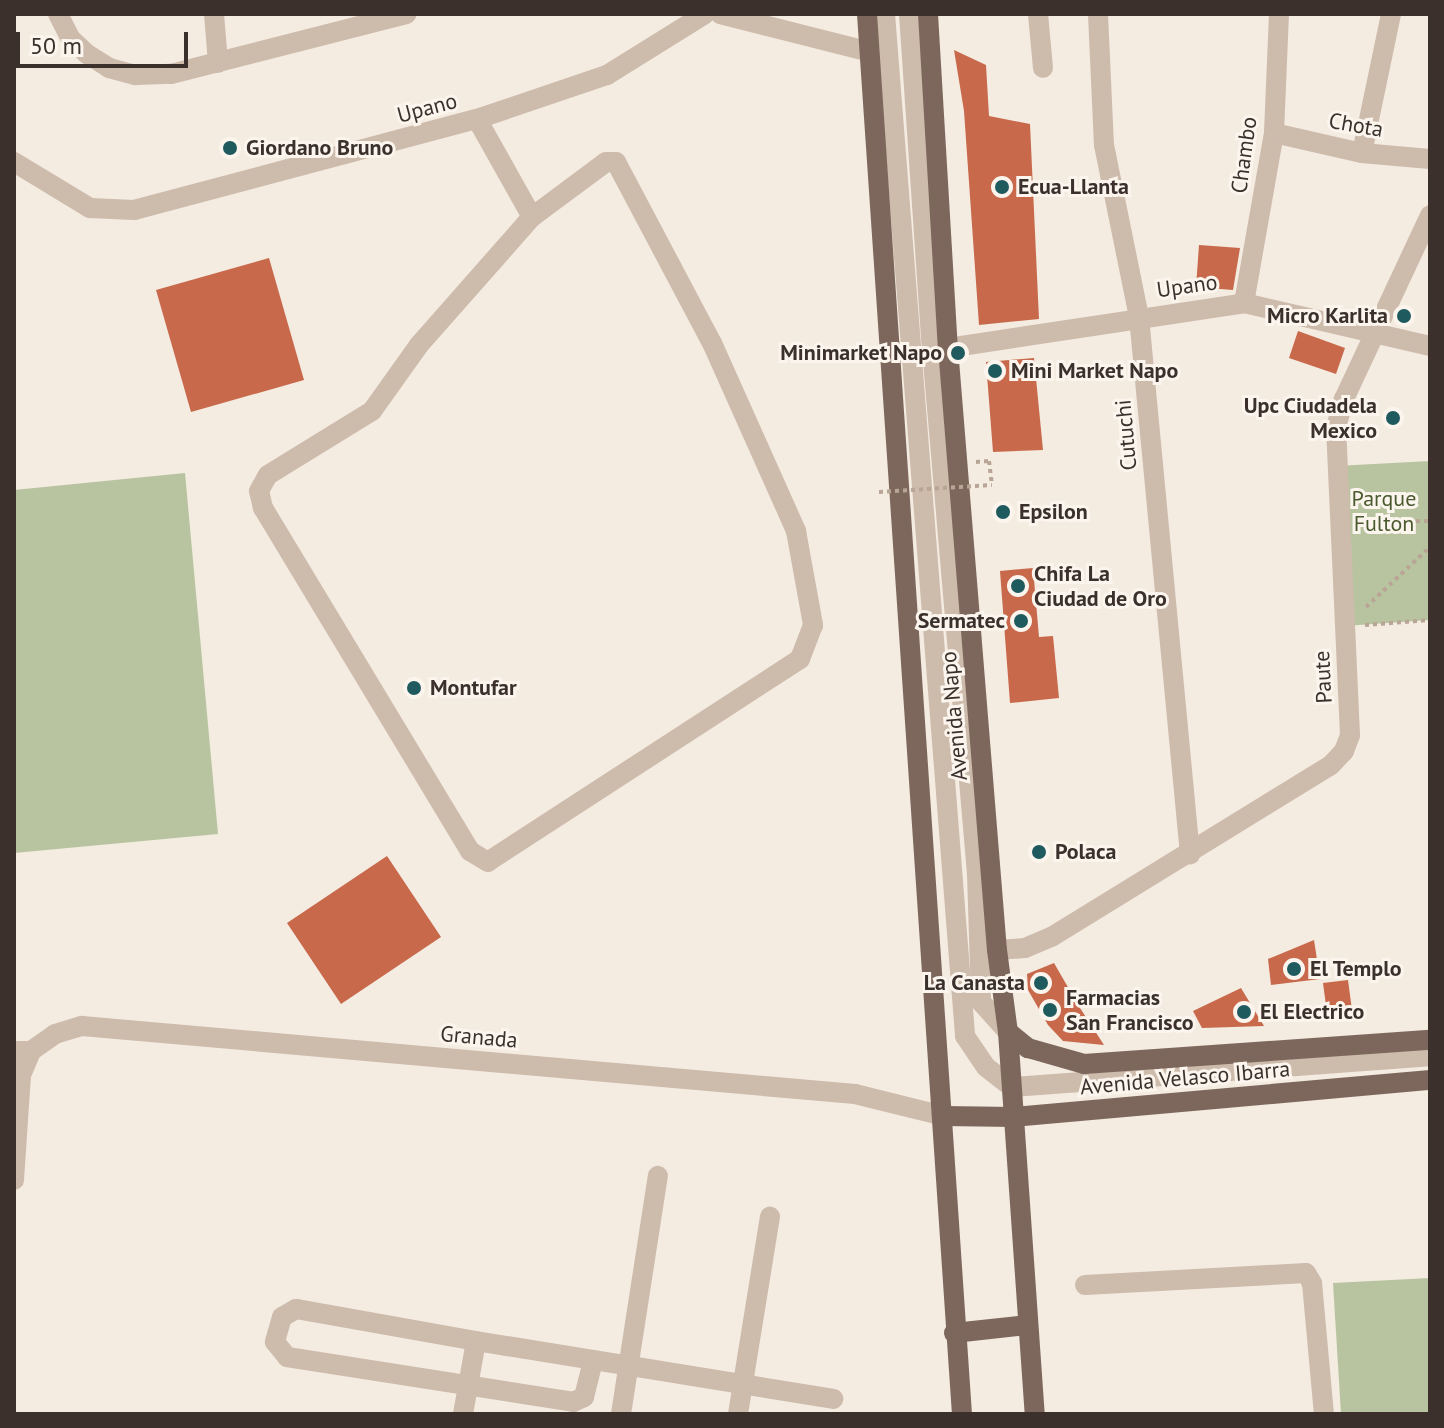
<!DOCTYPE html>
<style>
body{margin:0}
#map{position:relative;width:1444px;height:1428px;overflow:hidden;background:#f4ebe1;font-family:"PT Sans",sans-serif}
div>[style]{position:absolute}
.green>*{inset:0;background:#b8c4a0}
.building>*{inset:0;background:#c8694b}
.path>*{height:4px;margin-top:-2px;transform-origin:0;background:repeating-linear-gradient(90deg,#b9a596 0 4px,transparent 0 8px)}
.minor>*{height:20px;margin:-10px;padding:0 10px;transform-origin:10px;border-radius:10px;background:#cdbbac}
.major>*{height:20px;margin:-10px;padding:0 10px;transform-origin:10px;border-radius:10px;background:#7d675c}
.path-bridge>*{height:4px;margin-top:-2px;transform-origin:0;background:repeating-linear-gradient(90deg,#b9a596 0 4px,transparent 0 8px)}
.dots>*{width:22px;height:22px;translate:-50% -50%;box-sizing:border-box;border:4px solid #fbf5ee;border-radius:50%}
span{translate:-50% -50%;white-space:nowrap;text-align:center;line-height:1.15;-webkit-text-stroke:6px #fbf5ee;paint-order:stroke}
.street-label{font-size:22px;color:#3b302b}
.poi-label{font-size:22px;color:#3b302b;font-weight:700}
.left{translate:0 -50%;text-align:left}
.right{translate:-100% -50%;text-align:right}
.park-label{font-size:22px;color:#4a5a2e}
.frame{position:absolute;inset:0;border:16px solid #3b302b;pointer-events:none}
.scale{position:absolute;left:16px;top:32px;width:172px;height:36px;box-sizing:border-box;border:4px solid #3b302b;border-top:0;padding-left:10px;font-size:24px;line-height:28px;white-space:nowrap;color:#3b302b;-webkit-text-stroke:6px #fbf5ee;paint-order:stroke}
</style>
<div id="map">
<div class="green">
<div style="clip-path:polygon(1430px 461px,1430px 620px,1345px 626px,1336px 466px)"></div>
<div style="clip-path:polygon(185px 473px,218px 834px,14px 853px,14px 490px)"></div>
<div style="clip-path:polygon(1430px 1278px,1430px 1414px,1341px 1414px,1333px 1283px)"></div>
</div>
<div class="building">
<div style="clip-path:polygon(954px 50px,986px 65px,989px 116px,1030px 124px,1039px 319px,979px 325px,964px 111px)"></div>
<div style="clip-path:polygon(1199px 245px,1240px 248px,1233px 290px,1196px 287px)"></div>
<div style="clip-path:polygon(269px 258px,304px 380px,191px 412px,156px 290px)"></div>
<div style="clip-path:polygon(1298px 331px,1345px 348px,1336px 374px,1289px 358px)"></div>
<div style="clip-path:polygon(1034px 358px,1043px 450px,993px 452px,986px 362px)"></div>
<div style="clip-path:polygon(1033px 568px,1039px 637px,1053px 636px,1059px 698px,1010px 703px,1000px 571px)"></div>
<div style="clip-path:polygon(387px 856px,441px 937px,341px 1004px,287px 923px)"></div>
<div style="clip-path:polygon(1314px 940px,1320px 979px,1271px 985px,1268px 959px)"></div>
<div style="clip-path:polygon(1054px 963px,1080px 1008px,1104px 1045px,1063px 1041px,1048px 1025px,1028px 990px,1027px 974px)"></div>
<div style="clip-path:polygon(1348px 980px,1352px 1010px,1327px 1013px,1323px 983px)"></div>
<div style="clip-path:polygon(1241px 988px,1264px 1026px,1202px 1028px,1193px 1011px)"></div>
</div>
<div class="path">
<div style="left:976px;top:462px;width:13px;rotate:-4deg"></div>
<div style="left:989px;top:461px;width:24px;rotate:83deg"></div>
<div style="left:1360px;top:522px;width:70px;rotate:-0.8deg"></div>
<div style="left:1366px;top:607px;width:88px;rotate:-43.2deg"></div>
<div style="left:1365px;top:625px;width:65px;rotate:-4.4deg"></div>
</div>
<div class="minor">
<div style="left:58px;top:14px;width:28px;rotate:63deg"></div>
<div style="left:71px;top:39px;width:22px;rotate:43deg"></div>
<div style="left:87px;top:54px;width:26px;rotate:32deg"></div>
<div style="left:109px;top:68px;width:28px;rotate:15deg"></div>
<div style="left:136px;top:75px;width:35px;rotate:-2deg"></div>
<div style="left:171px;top:74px;width:243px;rotate:-14.3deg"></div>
<div style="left:214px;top:14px;width:49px;rotate:85.3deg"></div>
<div style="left:720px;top:14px;width:155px;rotate:14.2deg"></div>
<div style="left:885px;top:14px;width:1025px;rotate:85.52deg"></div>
<div style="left:965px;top:1036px;width:37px;rotate:56deg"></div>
<div style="left:986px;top:1067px;width:33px;rotate:38deg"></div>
<div style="left:1012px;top:1087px;width:419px;rotate:-4.2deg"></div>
<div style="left:909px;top:14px;width:325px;rotate:86.1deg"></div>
<div style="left:931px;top:338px;width:537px;rotate:85.09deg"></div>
<div style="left:977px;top:873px;width:129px;rotate:88.2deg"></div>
<div style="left:981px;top:1002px;width:40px;rotate:48deg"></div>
<div style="left:1038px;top:14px;width:54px;rotate:84.7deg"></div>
<div style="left:1098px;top:14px;width:131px;rotate:87.4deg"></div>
<div style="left:1104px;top:145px;width:176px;rotate:78.5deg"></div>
<div style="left:1139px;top:317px;width:540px;rotate:84.58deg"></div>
<div style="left:477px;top:119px;width:112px;rotate:60.7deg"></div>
<div style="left:1274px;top:133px;width:90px;rotate:12.8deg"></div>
<div style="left:1362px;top:153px;width:68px;rotate:5deg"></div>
<div style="left:1362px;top:153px;width:142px;rotate:-78.2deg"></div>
<div style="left:14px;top:162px;width:89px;rotate:31.2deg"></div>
<div style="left:90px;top:208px;width:44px;rotate:2.6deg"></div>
<div style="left:134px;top:210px;width:355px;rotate:-14.9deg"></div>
<div style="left:477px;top:119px;width:137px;rotate:-18.7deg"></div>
<div style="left:607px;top:75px;width:115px;rotate:-31.9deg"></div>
<div style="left:606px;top:162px;width:10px"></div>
<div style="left:616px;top:162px;width:205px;rotate:62.1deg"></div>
<div style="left:712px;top:343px;width:206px;rotate:65.9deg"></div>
<div style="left:796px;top:531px;width:96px;rotate:79.7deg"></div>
<div style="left:813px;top:625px;width:36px;rotate:111deg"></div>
<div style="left:800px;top:659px;width:372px;rotate:147deg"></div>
<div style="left:488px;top:862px;width:21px;rotate:-149deg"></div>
<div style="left:470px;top:851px;width:401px;rotate:-121.1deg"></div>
<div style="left:263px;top:508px;width:17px;rotate:-103deg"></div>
<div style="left:259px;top:491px;width:18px;rotate:-61deg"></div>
<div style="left:268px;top:475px;width:122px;rotate:-31.6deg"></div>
<div style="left:372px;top:411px;width:81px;rotate:-54.5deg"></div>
<div style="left:419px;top:345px;width:171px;rotate:-48.6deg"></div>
<div style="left:532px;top:217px;width:92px;rotate:-36.6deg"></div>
<div style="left:1244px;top:303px;width:173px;rotate:-80deg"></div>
<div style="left:1274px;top:133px;width:119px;rotate:-87.6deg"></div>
<div style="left:948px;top:348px;width:299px;rotate:-8.6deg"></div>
<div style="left:1244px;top:303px;width:191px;rotate:13deg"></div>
<div style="left:997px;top:950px;width:28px;rotate:-4deg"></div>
<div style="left:1025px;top:948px;width:30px;rotate:-23deg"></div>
<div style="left:1053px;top:936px;width:326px;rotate:-31.6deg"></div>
<div style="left:1331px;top:765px;width:19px;rotate:-47deg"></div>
<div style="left:1344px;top:751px;width:17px;rotate:-69deg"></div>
<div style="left:1350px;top:735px;width:307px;rotate:-92.6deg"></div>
<div style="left:1336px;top:428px;width:30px;rotate:-75deg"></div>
<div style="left:1344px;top:399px;width:203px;rotate:-64.9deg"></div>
<div style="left:14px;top:1051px;width:17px"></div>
<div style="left:31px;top:1051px;width:29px;rotate:-35deg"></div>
<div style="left:55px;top:1034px;width:28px;rotate:-17deg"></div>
<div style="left:82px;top:1026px;width:776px;rotate:5.03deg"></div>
<div style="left:855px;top:1094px;width:92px;rotate:13.9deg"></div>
<div style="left:14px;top:1180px;width:105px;rotate:-86.2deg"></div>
<div style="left:21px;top:1075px;width:26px;rotate:-67deg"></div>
<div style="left:1085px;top:1285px;width:221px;rotate:-3.1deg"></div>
<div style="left:1306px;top:1273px;width:12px;rotate:59deg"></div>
<div style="left:1312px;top:1283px;width:132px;rotate:84.8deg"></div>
<div style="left:476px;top:1341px;width:183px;rotate:-169.9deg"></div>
<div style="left:296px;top:1309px;width:16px;rotate:150deg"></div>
<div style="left:282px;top:1317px;width:26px;rotate:106deg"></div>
<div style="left:275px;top:1342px;width:19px;rotate:51deg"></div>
<div style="left:287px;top:1357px;width:290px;rotate:8.9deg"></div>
<div style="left:573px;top:1402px;width:12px;rotate:-24deg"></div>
<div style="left:584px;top:1397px;width:37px;rotate:-76deg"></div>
<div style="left:463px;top:1414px;width:74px;rotate:-79.9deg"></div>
<div style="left:476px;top:1341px;width:362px;rotate:9.2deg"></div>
<div style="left:621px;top:1414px;width:241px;rotate:-81.2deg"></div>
<div style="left:738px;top:1414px;width:200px;rotate:-80.8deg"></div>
</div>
<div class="major">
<div style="left:867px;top:14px;width:1403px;rotate:86.12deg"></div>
<div style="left:928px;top:14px;width:335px;rotate:86.6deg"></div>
<div style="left:948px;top:348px;width:604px;rotate:85.35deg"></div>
<div style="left:997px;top:950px;width:83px;rotate:82.4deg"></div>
<div style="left:1008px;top:1032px;width:383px;rotate:86deg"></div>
<div style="left:1008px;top:1032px;width:26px;rotate:39deg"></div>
<div style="left:1028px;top:1048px;width:58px;rotate:15.9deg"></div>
<div style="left:1084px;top:1064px;width:347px;rotate:-4deg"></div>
<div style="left:944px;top:1116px;width:70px;rotate:0.8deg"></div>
<div style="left:1014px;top:1117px;width:418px;rotate:-5.1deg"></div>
<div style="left:954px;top:1333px;width:74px;rotate:-6.2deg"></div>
</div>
<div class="path-bridge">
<div style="left:879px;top:492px;width:113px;rotate:-3.5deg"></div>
</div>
<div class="dots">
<div style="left:230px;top:148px;background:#1f5a5e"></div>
<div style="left:1002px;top:187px;background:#1f5a5e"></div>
<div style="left:1404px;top:316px;background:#1f5a5e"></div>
<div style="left:958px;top:353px;background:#1f5a5e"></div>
<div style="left:995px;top:371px;background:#1f5a5e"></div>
<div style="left:1393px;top:418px;background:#1f5a5e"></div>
<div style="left:1003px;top:512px;background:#1f5a5e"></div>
<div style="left:1018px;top:586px;background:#1f5a5e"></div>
<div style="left:1021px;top:621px;background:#1f5a5e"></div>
<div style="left:414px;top:688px;background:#1f5a5e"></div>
<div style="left:1039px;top:852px;background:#1f5a5e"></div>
<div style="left:1294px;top:969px;background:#1f5a5e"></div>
<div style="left:1041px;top:983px;background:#1f5a5e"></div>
<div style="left:1050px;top:1010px;background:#1f5a5e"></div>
<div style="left:1244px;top:1012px;background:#1f5a5e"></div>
</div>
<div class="street-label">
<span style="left:427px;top:108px;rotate:-15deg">Upano</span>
<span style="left:1356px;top:125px;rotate:10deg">Chota</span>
<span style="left:1244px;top:155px;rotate:-82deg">Chambo</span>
<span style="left:1187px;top:286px;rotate:-8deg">Upano</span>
<span style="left:1126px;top:435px;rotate:-95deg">Cutuchi</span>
<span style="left:1323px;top:677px;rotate:-93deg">Paute</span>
<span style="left:954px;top:716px;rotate:-95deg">Avenida Napo</span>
<span style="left:479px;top:1037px;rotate:5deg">Granada</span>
<span style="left:1185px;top:1078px;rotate:-5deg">Avenida Velasco Ibarra</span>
</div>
<div class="poi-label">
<span class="left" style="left:246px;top:148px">Giordano Bruno</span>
<span class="left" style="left:1018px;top:187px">Ecua-Llanta</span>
<span class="right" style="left:1388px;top:316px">Micro Karlita</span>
<span class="right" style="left:942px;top:353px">Minimarket Napo</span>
<span class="left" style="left:1011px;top:371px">Mini Market Napo</span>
<span class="right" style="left:1377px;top:418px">Upc Ciudadela<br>Mexico</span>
<span class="left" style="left:1019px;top:512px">Epsilon</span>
<span class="left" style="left:1034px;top:586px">Chifa La<br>Ciudad de Oro</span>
<span class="right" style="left:1005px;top:621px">Sermatec</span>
<span class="left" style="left:430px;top:688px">Montufar</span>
<span class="left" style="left:1055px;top:852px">Polaca</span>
<span class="left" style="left:1310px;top:969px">El Templo</span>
<span class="right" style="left:1025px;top:983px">La Canasta</span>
<span class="left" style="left:1066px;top:1010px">Farmacias<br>San Francisco</span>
<span class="left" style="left:1260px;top:1012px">El Electrico</span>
</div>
<div class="park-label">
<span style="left:1384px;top:511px">Parque<br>Fulton</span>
</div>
<div class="frame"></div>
<div class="scale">50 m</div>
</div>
